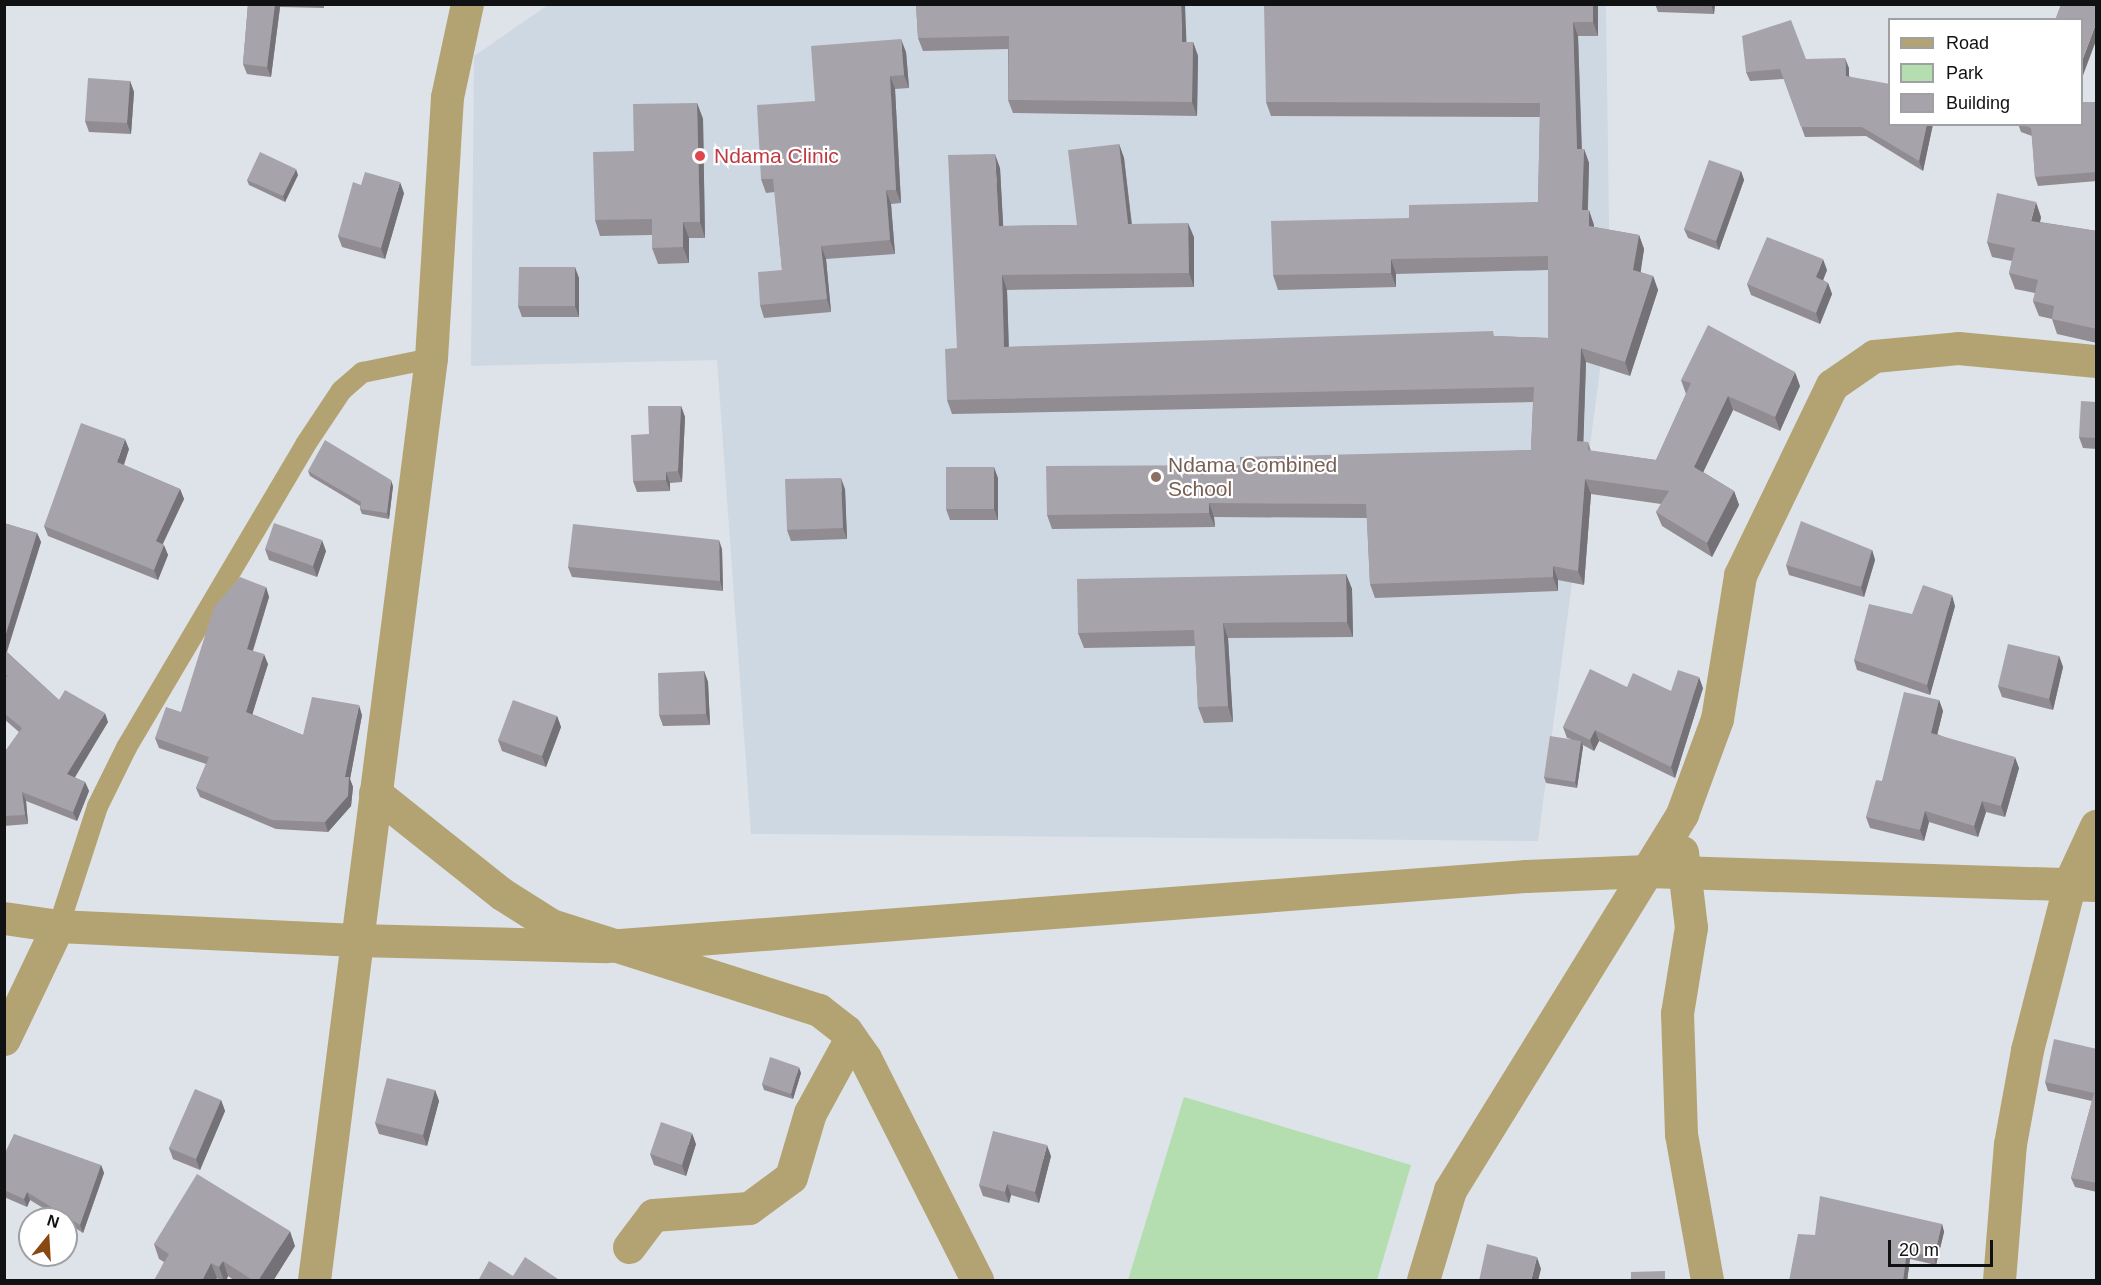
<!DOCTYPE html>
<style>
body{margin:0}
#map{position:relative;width:2101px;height:1285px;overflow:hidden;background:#dee3e9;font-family:Arial,sans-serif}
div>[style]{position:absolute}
.built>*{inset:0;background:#ced8e3}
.green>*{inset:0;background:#b4deaf}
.service>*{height:21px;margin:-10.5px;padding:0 10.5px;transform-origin:10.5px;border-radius:10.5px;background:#b4a372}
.minor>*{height:33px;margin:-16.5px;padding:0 16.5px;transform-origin:16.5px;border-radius:16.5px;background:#b4a372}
.wall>*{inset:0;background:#908c92}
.shaded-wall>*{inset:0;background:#757277}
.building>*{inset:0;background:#a7a3aa}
.dots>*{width:16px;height:16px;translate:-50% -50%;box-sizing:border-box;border:3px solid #fff;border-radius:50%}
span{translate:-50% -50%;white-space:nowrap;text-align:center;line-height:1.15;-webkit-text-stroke:4.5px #fff;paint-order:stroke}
.health-label{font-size:21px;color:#be3a42}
.left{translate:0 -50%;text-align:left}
.education-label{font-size:21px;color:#785e54}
.frame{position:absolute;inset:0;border:6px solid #0f1113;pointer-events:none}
.legend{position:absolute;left:1888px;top:18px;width:195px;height:108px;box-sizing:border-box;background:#fff;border:2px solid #9fa0a1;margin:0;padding:8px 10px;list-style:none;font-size:18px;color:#0f1113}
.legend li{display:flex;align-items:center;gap:12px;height:30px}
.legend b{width:30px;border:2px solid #9fa0a1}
.north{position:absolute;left:18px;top:1207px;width:60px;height:60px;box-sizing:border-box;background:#fff;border:2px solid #9fa0a1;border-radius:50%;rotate:18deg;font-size:16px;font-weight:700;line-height:24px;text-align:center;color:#0f1113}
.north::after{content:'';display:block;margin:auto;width:21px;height:27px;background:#884811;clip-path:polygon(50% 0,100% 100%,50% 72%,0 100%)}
.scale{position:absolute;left:1888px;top:1240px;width:105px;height:27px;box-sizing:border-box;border:3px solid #0f1113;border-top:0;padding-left:8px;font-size:18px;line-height:21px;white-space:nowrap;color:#0f1113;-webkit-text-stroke:4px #fff;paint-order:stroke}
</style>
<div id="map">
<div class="built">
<div style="clip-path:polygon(548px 5px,1606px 5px,1610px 294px,1538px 841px,751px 834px,717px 360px,471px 366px,474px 56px)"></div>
</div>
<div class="green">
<div style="clip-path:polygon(1184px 1097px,1411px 1165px,1377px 1280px,1128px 1280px)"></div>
</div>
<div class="service">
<div style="left:58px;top:926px;width:126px;rotate:-72deg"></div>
<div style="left:97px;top:806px;width:66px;rotate:-63.8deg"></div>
<div style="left:126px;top:747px;width:352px;rotate:-59.4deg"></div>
<div style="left:305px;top:444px;width:65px;rotate:-56.3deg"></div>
<div style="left:341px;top:390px;width:28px;rotate:-41deg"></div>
<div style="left:362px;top:372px;width:70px;rotate:-11.5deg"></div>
</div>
<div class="minor">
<div style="left:375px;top:793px;width:162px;rotate:38.5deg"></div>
<div style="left:502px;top:894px;width:58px;rotate:32.3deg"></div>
<div style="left:551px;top:925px;width:281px;rotate:17.6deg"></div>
<div style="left:819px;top:1010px;width:34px;rotate:38deg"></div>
<div style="left:846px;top:1031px;width:33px;rotate:55deg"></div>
<div style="left:865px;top:1058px;width:249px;rotate:63.2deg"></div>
<div style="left:1682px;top:852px;width:76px;rotate:83.2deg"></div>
<div style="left:1691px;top:927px;width:87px;rotate:99.2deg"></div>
<div style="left:1677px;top:1013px;width:121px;rotate:88.1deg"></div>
<div style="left:1681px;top:1134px;width:148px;rotate:79.9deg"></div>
<div style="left:4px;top:918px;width:55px;rotate:8.4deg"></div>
<div style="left:58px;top:926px;width:298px;rotate:2.7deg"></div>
<div style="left:356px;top:940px;width:251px;rotate:1.4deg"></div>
<div style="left:607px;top:946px;width:922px;rotate:-4.36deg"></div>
<div style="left:1526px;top:876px;width:121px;rotate:-2.4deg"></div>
<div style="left:1647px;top:871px;width:449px;rotate:1.8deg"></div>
<div style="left:4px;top:1039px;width:125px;rotate:-64.5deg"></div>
<div style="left:629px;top:1247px;width:40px;rotate:-53deg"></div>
<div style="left:653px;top:1215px;width:96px;rotate:-4.2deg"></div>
<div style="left:749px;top:1208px;width:52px;rotate:-36.4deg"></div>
<div style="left:791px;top:1177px;width:67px;rotate:-73.5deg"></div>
<div style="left:810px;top:1113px;width:85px;rotate:-61.3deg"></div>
<div style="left:314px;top:1280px;width:929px;rotate:-82.77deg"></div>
<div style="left:431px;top:358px;width:261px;rotate:-86.5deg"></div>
<div style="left:447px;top:97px;width:95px;rotate:-77.9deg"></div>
<div style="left:1423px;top:1280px;width:94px;rotate:-73.3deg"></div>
<div style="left:1450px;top:1190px;width:442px;rotate:-58.3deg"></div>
<div style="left:1682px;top:814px;width:101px;rotate:-69.8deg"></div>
<div style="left:1717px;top:719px;width:146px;rotate:-80.9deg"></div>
<div style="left:1740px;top:575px;width:211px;rotate:-64.2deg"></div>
<div style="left:1832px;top:385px;width:51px;rotate:-34.6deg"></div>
<div style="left:1874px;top:356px;width:84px;rotate:-5.4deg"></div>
<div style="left:1958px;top:348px;width:139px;rotate:5.4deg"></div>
<div style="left:1999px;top:1280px;width:136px;rotate:-85.4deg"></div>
<div style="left:2010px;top:1144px;width:96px;rotate:-79.7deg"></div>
<div style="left:2027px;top:1050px;width:173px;rotate:-75.6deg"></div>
<div style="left:2070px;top:882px;width:62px;rotate:-65.1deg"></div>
</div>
<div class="wall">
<div style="clip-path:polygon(248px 4px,324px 4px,324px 8px,280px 7px,271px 77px,247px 74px,243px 64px)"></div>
<div style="clip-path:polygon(916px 4px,1187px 42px,1193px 42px,1198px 56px,1197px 116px,1013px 113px,1008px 100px,1008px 49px,923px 51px,918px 38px)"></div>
<div style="clip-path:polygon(1598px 4px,1598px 36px,1578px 36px,1582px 149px,1584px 149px,1589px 163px,1588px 210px,1594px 225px,1594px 227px,1639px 235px,1644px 249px,1640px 272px,1653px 276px,1658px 290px,1630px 376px,1586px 362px,1583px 442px,1588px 442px,1591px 451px,1656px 460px,1686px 394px,1681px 380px,1800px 386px,1780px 431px,1733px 410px,1703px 472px,1734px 491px,1739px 505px,1712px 557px,1662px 526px,1656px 512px,1661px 504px,1591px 494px,1584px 585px,1558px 580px,1558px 591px,1375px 598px,1370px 584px,1367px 518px,1214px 517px,1215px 527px,1052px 529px,1047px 515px,1240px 465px,1531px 450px,1533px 402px,952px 414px,947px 400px,957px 348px,1000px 168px,1003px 226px,1077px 225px,1119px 144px,1124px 158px,1132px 224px,1194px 237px,1194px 287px,1007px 290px,1009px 347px,1495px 336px,1548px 338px,1548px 270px,1396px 274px,1396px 287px,1278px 290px,1273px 275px,1409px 218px,1538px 202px,1540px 117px,1271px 116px,1266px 102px)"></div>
<div style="clip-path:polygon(1655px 4px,1715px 4px,1714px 14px,1658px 12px)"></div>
<div style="clip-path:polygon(906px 52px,909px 88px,895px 89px,901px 203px,891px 204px,895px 254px,826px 259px,831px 312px,764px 318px,760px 305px,782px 270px,775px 192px,766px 193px,761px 179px,815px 101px)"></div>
<div style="clip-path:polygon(1806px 59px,1849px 68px,1849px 76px,1933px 124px,1923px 171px,1866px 136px,1805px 137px,1784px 79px,1750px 81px,1746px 72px)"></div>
<div style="clip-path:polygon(130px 81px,134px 92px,131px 134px,89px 132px,85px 121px)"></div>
<div style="clip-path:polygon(2097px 102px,2097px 181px,2038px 186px,2035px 177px,2032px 136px,2021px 132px,2018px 124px,2082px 124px)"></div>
<div style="clip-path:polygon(697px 103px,703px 119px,705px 238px,689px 238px,689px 263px,658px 264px,652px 248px,652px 235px,600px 236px,595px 220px,634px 151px)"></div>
<div style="clip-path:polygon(1741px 171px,1744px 180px,1719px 250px,1688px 238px,1684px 229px)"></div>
<div style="clip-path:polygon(298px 175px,285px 202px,249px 185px,247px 180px)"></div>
<div style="clip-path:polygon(361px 185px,404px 193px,385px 259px,342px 247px,338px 236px)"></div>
<div style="clip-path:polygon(2041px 217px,2040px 222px,2097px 231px,2097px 343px,2057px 334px,2052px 319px,2039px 316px,2033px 301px,2035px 293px,2015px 289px,2009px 273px,2012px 261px,1992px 257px,1987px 242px)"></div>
<div style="clip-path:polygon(1827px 270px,1823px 280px,1828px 283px,1832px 294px,1820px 324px,1751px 295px,1747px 284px)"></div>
<div style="clip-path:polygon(579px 278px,579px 317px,522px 317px,518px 306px)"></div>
<div style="clip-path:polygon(2097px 402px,2097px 449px,2083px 448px,2079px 437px)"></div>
<div style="clip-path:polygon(681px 406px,685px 417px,682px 482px,670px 483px,670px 491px,637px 492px,633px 481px,649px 434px)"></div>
<div style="clip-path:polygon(129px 449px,124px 465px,180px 489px,184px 499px,163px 544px,168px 555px,158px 580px,48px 536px,44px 526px)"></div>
<div style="clip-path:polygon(308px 471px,393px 486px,389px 519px,362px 514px,360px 509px,360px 506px,310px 476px)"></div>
<div style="clip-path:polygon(998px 478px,998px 520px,950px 520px,946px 509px)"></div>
<div style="clip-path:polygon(845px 489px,847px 539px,791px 541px,787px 530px)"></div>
<div style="clip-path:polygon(4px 523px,37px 533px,41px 542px,7px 652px,59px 700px,108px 722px,74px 777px,85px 782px,89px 791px,77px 821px,26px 801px,28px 824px,4px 826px,4px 753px,19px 732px,4px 719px)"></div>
<div style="clip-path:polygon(265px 549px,326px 551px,317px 577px,269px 560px)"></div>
<div style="clip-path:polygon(722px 549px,723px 591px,572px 577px,568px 567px)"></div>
<div style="clip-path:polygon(1872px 550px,1875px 560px,1864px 597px,1789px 575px,1786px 565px)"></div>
<div style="clip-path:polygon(1346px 574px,1352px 589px,1353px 637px,1228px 638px,1233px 722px,1204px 723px,1198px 707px,1195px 646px,1084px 648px,1078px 633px)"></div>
<div style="clip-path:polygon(266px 587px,269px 597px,253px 651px,268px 664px,252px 714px,303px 735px,362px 715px,350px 779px,353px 787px,351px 806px,328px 832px,276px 829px,200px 797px,196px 788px,206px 764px,159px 748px,155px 738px,181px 712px)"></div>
<div style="clip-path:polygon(1955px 606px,1930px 695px,1857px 670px,1854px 660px,1912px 614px)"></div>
<div style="clip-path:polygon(2059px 656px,2063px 667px,2053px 710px,2002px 697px,1998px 686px)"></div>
<div style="clip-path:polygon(704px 671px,708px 682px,710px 725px,663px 726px,659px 715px)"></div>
<div style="clip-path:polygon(1627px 687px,1671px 691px,1703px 688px,1675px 778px,1599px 741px,1594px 751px,1583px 745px,1577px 788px,1546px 783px,1544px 777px,1571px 739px,1567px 738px,1563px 727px)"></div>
<div style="clip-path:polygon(1939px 700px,1943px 711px,1937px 734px,2019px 768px,2005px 817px,1986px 812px,1978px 837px,1929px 822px,1924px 841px,1870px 828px,1866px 817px,1882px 781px)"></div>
<div style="clip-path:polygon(557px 716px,561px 727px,546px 767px,502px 751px,498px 740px)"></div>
<div style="clip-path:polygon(2097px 1049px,2097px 1192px,2075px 1187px,2071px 1178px,2092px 1101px,2048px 1091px,2045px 1082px)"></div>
<div style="clip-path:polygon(801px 1073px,793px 1099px,764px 1090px,762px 1084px)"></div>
<div style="clip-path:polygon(435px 1090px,439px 1101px,427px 1146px,379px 1134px,375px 1123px)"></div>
<div style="clip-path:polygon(221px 1100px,225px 1111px,200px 1170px,173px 1159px,169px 1148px)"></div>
<div style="clip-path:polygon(696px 1144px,686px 1176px,654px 1165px,650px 1154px)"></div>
<div style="clip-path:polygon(4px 1155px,101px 1165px,104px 1173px,83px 1233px,66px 1222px,66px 1219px,61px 1219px,30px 1200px,27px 1207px,4px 1197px)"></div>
<div style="clip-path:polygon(1051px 1156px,1039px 1203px,1011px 1195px,1009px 1203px,983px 1196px,979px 1185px)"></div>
<div style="clip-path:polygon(1942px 1224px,1944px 1232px,1936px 1265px,1910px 1259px,1907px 1281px,1789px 1281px,1815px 1235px)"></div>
<div style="clip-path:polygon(154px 1244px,295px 1246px,273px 1281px,235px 1281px,228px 1276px,226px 1281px,221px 1281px,217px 1278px,215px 1281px,155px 1281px,164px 1262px,159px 1259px)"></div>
</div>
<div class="shaded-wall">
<div style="clip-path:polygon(275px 4px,279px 4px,280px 7px,271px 77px,267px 67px)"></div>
<div style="clip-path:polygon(1181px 4px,1185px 4px,1187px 56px,1182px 42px)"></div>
<div style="clip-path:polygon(1593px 4px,1598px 4px,1598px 36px,1593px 22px)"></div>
<div style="clip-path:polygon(1711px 4px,1715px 4px,1714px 14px)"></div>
<div style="clip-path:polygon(2097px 21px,2097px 38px,2082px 78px,2082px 61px)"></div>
<div style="clip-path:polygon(1573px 22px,1578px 36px,1582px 163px,1577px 149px)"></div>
<div style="clip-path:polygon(901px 39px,906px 52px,909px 88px,904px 75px)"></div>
<div style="clip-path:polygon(1193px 42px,1198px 56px,1197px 116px,1192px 102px)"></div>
<div style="clip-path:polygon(1845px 58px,1849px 68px,1849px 86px,1846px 76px)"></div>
<div style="clip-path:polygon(890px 76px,895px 89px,901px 203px,896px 190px)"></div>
<div style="clip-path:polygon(130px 81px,134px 92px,131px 134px,127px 123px)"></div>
<div style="clip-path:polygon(697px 103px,703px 119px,705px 238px,700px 222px)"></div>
<div style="clip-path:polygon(1927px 124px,1933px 124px,1923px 171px,1919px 161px)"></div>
<div style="clip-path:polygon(1119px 144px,1124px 158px,1133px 238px,1128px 224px)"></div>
<div style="clip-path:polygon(1584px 149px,1589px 163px,1587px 225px,1582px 210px)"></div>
<div style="clip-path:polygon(995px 154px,1000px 168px,1004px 240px,999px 226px)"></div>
<div style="clip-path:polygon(296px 169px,298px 175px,285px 202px,283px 196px)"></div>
<div style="clip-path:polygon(1741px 171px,1744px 180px,1719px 250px,1716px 241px)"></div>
<div style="clip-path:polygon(400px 182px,404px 193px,385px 259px,381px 248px)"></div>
<div style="clip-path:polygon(886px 190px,891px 204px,895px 254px,890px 240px)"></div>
<div style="clip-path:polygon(2036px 202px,2041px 217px,2037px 236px,2031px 221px)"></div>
<div style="clip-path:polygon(1589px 210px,1594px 225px,1594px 240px,1589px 226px)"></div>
<div style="clip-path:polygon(683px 222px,689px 238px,689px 263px,683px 247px)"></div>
<div style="clip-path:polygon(1188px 223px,1194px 237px,1194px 287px,1189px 273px)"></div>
<div style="clip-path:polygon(1639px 235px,1644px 249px,1639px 284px,1633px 270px)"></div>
<div style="clip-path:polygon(821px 246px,826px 259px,831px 312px,827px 299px)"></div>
<div style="clip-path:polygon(1391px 259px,1396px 274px,1396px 287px,1391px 273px)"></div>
<div style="clip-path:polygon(1823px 259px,1827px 270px,1820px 288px,1816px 277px)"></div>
<div style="clip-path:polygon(575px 267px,579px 278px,579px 317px,575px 306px)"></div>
<div style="clip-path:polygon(1002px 275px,1007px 290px,1009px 361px,1004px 347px)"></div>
<div style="clip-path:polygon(1653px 276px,1658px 290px,1630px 376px,1625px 362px)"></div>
<div style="clip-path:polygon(1828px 283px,1832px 294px,1820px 324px,1816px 313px)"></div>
<div style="clip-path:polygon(1581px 348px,1586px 362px,1583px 456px,1577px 441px)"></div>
<div style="clip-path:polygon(1795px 372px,1800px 386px,1780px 431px,1775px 417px)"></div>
<div style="clip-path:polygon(1728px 396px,1733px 410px,1699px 481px,1694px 467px)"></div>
<div style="clip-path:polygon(681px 406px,685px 417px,682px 482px,678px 471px)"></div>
<div style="clip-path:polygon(125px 439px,129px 449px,121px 472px,117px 462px)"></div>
<div style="clip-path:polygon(994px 467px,998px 478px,998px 520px,994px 509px)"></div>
<div style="clip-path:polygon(666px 472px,670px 483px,670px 491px,666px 480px)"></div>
<div style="clip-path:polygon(841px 478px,845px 489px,847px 539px,843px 528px)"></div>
<div style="clip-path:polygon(1585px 479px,1591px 494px,1584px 585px,1578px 571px)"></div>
<div style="clip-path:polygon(391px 480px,393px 486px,389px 519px,387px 513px)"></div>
<div style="clip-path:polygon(180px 489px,184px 499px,159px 551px,156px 541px)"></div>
<div style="clip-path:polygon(1734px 491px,1739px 505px,1712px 557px,1707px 543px)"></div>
<div style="clip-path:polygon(1209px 503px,1214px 517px,1215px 527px,1209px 513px)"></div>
<div style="clip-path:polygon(37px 533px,41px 542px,5px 657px,4px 640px)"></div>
<div style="clip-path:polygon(322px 540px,326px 551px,317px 577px,313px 566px)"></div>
<div style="clip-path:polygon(719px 540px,722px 549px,723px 591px,720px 581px)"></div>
<div style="clip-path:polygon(164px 545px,168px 555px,158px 580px,154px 570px)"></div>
<div style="clip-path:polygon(1872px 550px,1875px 560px,1864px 597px,1861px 587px)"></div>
<div style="clip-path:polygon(1553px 566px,1558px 580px,1558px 591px,1553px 577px)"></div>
<div style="clip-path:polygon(1346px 574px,1352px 589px,1353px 637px,1347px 622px)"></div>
<div style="clip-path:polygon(266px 587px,269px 597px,250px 659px,247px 649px)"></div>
<div style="clip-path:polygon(1952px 595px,1955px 606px,1930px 695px,1927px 685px)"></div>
<div style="clip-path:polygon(1223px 623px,1228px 638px,1233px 722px,1228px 706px)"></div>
<div style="clip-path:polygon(264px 654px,268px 664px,250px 722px,246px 712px)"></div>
<div style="clip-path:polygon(2059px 656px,2063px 667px,2053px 710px,2049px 699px)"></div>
<div style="clip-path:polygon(704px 671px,708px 682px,710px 725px,706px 714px)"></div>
<div style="clip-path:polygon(1699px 677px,1703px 688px,1675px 778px,1671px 767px)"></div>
<div style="clip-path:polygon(1939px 700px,1943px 711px,1935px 744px,1931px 733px)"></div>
<div style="clip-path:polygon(359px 705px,362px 715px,350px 779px,353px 787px,351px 806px,328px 832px,325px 822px,345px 777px)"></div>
<div style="clip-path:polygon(105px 713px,108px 722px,71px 784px,67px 774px)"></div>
<div style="clip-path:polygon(557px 716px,561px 727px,546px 767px,542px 756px)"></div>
<div style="clip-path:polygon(1595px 730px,1599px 741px,1594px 751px,1590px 740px)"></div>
<div style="clip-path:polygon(1581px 741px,1583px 747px,1577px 788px,1575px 782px)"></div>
<div style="clip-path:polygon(2015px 757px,2019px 768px,2005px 817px,2001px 806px)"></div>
<div style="clip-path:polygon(85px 782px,89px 791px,77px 821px,73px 812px)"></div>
<div style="clip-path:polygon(22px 792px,26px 801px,28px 824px,25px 815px)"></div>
<div style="clip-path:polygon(1982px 801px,1986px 812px,1978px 837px,1974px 826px)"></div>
<div style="clip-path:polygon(1925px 811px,1929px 822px,1924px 841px,1920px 830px)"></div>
<div style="clip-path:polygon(799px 1067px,801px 1073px,793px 1099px,791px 1094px)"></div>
<div style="clip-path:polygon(435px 1090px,439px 1101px,427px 1146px,423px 1135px)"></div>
<div style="clip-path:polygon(221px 1100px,225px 1111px,200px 1170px,196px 1159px)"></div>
<div style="clip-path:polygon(692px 1133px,696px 1144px,686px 1176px,682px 1165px)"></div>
<div style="clip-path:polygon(1047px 1145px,1051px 1156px,1039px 1203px,1035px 1192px)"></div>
<div style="clip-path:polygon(101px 1165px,104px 1173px,83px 1233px,80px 1225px)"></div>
<div style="clip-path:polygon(1007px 1184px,1011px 1195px,1009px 1203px,1005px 1192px)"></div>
<div style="clip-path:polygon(27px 1192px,30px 1200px,27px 1207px,24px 1199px)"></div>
<div style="clip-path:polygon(1942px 1224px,1944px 1232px,1936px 1265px,1934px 1257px)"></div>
<div style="clip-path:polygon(290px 1231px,295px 1246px,273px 1281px,258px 1281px)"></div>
<div style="clip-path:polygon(1907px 1251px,1910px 1259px,1907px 1281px,1903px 1281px)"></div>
<div style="clip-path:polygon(1537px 1257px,1541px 1269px,1538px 1281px,1531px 1281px)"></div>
<div style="clip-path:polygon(223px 1261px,228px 1276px,226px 1281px,224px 1281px,219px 1267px)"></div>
<div style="clip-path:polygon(211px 1263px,217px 1278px,215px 1281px,202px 1281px)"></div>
</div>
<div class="building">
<div style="clip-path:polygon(248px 4px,275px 4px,267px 67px,243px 64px)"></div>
<div style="clip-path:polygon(916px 4px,1181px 4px,1182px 42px,1193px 42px,1192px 102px,1008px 100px,1009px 36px,918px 38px)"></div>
<div style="clip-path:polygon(1264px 4px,1593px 4px,1593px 22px,1573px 22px,1577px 149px,1584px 149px,1582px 210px,1589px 210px,1589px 226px,1639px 235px,1633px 270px,1653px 276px,1625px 362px,1581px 348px,1577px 441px,1588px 442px,1588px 450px,1656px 460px,1691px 383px,1681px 380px,1708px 325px,1795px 372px,1775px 417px,1728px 396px,1694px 467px,1734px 491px,1707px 543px,1656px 512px,1669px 491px,1585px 479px,1578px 571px,1553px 566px,1553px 577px,1370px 584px,1366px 504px,1209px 503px,1209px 513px,1047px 515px,1046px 466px,1240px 465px,1240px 457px,1531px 450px,1534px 387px,947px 400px,945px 349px,957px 348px,948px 155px,995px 154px,999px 226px,1077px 225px,1068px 150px,1119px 144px,1128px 224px,1188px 223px,1189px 273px,1002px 275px,1004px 347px,1493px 331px,1494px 336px,1548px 338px,1548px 256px,1391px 259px,1391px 273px,1273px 275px,1271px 221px,1409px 218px,1409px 205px,1538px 202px,1540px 103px,1266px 102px)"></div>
<div style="clip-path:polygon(2061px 4px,2097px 4px,2097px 21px,2082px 61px,2082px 20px,2055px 20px)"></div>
<div style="clip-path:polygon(1791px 20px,1806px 59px,1845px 58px,1846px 76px,1890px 84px,1890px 124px,1927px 124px,1919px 161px,1862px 127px,1801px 127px,1780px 69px,1746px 72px,1742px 36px)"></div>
<div style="clip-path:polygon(901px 39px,904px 75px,890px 76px,896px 190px,886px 190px,890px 240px,821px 246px,827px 299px,760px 305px,758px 272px,782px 270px,773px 179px,761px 179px,757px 105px,815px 101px,811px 46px)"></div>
<div style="clip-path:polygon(88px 78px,130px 81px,127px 123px,85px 121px)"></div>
<div style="clip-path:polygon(2082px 102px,2097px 102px,2097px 172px,2035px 177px,2031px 128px,2021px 124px,2082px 124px)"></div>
<div style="clip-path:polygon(697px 103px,700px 222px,683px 222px,683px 247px,652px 248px,652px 219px,595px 220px,593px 152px,634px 151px,633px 104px)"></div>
<div style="clip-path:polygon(260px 152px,296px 169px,283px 196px,247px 180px)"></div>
<div style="clip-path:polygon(1709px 160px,1741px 171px,1716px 241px,1684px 229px)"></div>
<div style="clip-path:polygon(365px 172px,400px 182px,381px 248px,338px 236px,353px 182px,361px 185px)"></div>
<div style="clip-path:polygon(1997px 193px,2036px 202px,2031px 221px,2097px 231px,2097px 329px,2052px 319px,2054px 306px,2033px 301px,2038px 280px,2009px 273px,2015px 248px,1987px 242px)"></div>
<div style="clip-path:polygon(1767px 237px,1823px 259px,1816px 277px,1828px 283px,1816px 313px,1747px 284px)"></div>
<div style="clip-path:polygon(519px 267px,575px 267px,575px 306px,518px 306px)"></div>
<div style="clip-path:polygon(2081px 401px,2097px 402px,2097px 438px,2079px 437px)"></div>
<div style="clip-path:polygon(648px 406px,681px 406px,678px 471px,666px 472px,666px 480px,633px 481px,631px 435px,649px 434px)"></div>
<div style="clip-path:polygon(81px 423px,125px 439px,117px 462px,180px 489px,156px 541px,164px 545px,154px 570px,44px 526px)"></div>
<div style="clip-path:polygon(325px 440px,391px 480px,387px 513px,360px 509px,361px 502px,308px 471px)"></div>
<div style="clip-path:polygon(946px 467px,994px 467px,994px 509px,946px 509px)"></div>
<div style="clip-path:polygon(841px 478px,843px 528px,787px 530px,785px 479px)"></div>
<div style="clip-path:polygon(1801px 521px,1872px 550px,1861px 587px,1786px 565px)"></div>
<div style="clip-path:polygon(4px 523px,37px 533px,4px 640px)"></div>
<div style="clip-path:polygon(274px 523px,322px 540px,313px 566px,265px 549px)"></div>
<div style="clip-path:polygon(573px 524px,719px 540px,720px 581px,568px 567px)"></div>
<div style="clip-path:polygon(1346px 574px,1347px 622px,1223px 623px,1228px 706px,1198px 707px,1194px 630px,1078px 633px,1077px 579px)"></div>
<div style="clip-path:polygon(240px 577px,266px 587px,247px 649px,264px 654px,246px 712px,303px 735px,312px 697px,359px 705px,345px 777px,349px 777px,348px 796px,325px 822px,272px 820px,196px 788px,209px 757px,155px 738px,166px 707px,181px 712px,214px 607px)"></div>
<div style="clip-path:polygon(1923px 585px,1952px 595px,1927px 685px,1854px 660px,1869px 604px,1912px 614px)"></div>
<div style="clip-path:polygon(2008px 644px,2059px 656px,2049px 699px,1998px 686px)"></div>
<div style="clip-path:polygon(4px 650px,59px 700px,65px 690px,105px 713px,67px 774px,85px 782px,73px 812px,22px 792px,25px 815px,4px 816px,4px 753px,22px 728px,4px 713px,4px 679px,8px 676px,4px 675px)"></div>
<div style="clip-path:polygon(1590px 669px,1627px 687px,1633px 673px,1671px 691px,1678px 670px,1699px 677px,1671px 767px,1595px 730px,1590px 740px,1563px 727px)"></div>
<div style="clip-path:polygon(704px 671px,706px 714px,659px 715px,658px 673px)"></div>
<div style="clip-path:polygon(1904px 692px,1939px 700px,1931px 733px,2015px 757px,2001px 806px,1982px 801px,1974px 826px,1925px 811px,1920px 830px,1866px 817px,1876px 780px,1882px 781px)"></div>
<div style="clip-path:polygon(513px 700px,557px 716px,542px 756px,498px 740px)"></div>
<div style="clip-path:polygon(1550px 736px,1581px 741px,1575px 782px,1544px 777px)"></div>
<div style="clip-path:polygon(2054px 1039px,2097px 1049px,2097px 1183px,2071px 1178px,2094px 1093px,2045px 1082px)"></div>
<div style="clip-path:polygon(770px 1057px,799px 1067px,791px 1094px,762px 1084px)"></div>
<div style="clip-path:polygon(387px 1078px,435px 1090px,423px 1135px,375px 1123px)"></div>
<div style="clip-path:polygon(195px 1089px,221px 1100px,196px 1159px,169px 1148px)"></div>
<div style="clip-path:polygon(661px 1122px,692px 1133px,682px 1165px,650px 1154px)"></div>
<div style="clip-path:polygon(993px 1131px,1047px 1145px,1035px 1192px,1007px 1184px,1005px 1192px,979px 1185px)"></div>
<div style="clip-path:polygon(14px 1134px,101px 1165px,80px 1225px,27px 1192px,24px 1199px,4px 1190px,4px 1155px)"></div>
<div style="clip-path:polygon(197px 1174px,290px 1231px,258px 1281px,254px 1281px,223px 1261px,219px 1267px,211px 1263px,202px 1281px,154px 1280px,169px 1254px,154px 1244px)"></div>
<div style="clip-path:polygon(1820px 1196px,1942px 1224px,1934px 1257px,1907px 1251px,1903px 1281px,1789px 1281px,1798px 1234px,1815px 1235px)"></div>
<div style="clip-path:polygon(1487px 1244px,1537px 1257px,1531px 1281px,1479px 1281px)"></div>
<div style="clip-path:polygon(525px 1257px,561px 1281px,478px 1281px,489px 1261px,513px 1276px)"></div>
<div style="clip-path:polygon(1665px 1271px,1665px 1281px,1631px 1281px,1631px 1272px)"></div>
</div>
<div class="dots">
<div style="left:700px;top:156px;background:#e0444e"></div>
<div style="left:1156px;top:477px;background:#8d6e63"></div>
</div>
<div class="health-label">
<span class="left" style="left:714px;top:156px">Ndama Clinic</span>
</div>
<div class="education-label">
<span class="left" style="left:1168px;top:477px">Ndama Combined<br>School</span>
</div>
<div class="frame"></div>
<ul class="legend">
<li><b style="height:8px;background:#b4a372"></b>Road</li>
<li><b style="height:16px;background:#b4deaf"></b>Park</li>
<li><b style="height:16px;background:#a7a3aa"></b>Building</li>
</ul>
<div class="north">N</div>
<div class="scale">20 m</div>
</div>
